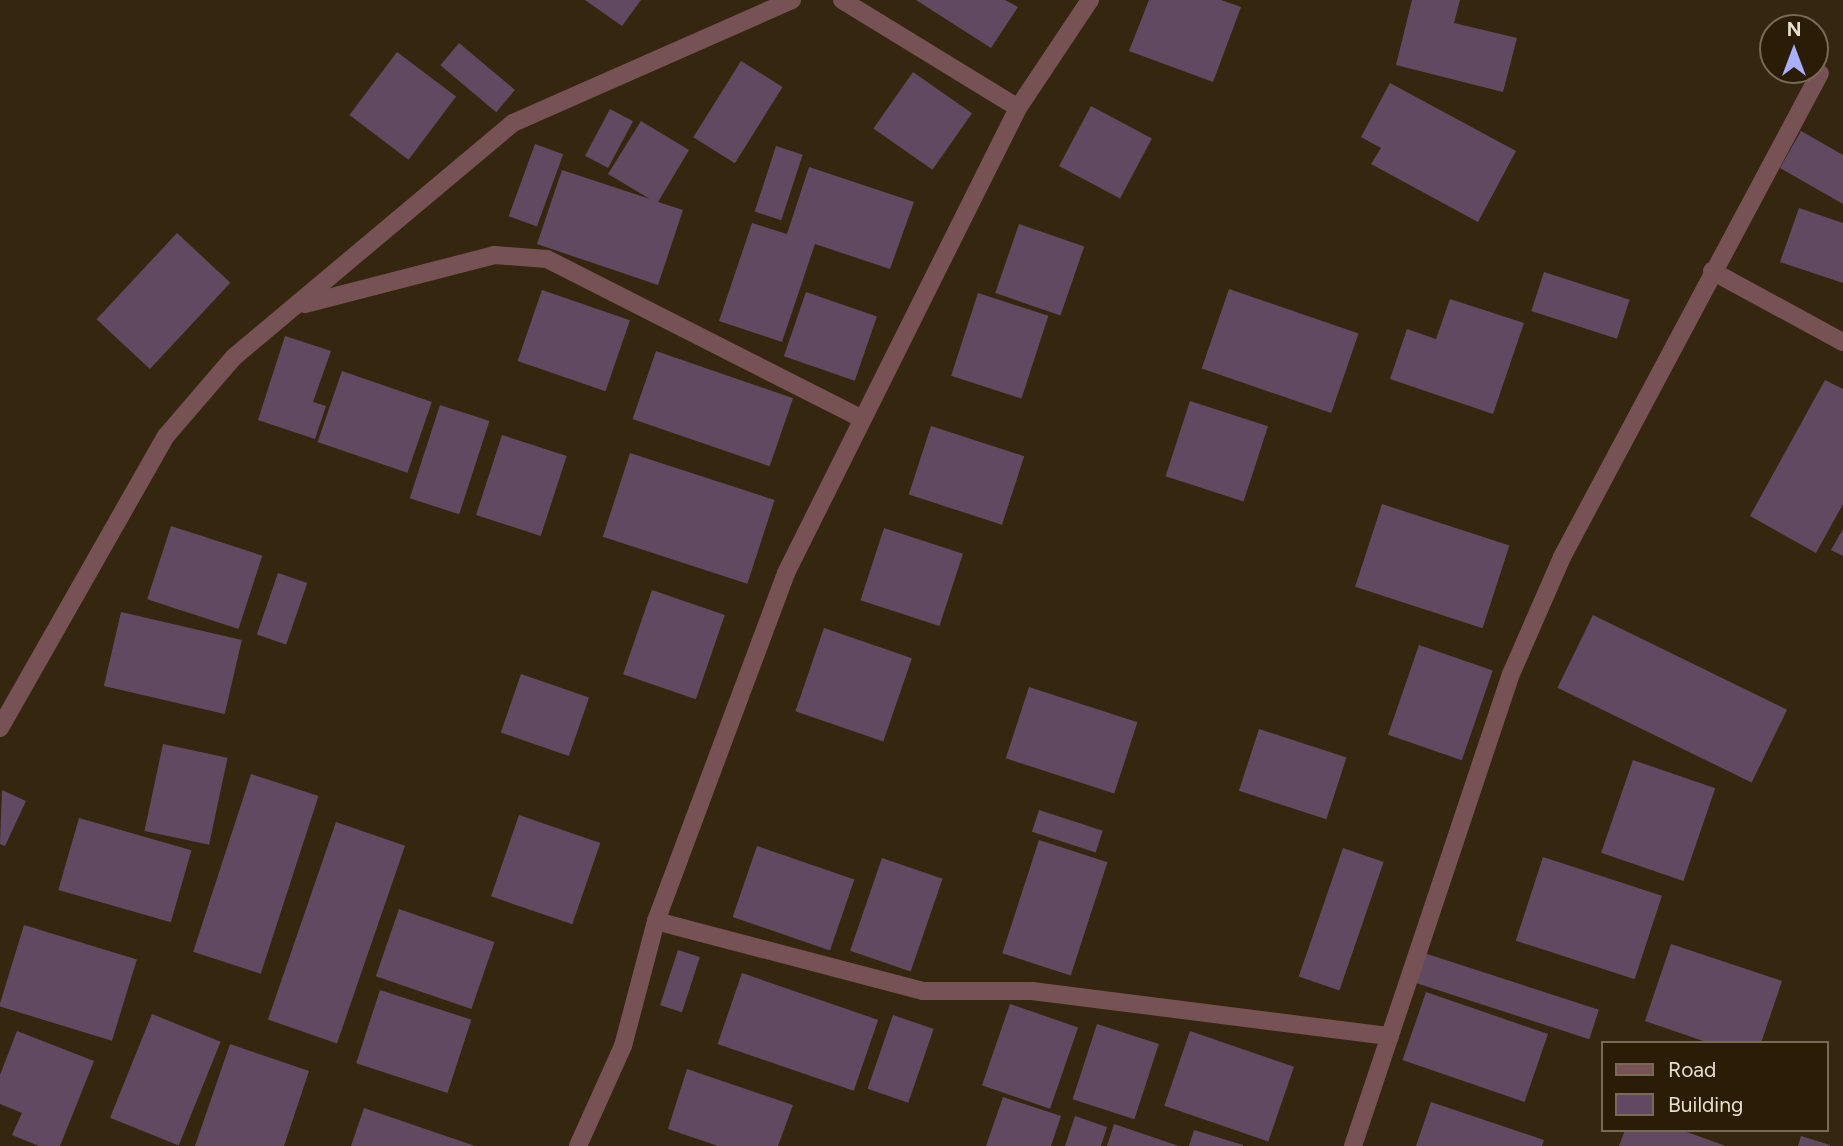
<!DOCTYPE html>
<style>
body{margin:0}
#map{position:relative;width:1843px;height:1146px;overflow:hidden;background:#35260f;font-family:Figtree,sans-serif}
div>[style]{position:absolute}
.building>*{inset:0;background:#624962;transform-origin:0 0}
.minor>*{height:18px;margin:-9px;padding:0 9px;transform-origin:9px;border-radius:9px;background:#775255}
span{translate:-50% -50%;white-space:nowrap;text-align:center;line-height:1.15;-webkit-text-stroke:5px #2b1c05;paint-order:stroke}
.legend{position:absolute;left:1601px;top:1041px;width:228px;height:91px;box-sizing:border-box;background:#2b1c05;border:2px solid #776a56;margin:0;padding:9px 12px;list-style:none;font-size:21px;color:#e8ded0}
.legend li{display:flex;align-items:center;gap:14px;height:35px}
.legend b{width:35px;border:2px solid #776a56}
.north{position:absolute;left:1759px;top:14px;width:70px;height:70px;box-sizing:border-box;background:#2b1c05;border:2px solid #776a56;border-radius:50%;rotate:0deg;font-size:19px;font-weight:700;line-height:28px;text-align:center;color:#e8ded0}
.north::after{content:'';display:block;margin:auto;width:24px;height:32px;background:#a8b0fc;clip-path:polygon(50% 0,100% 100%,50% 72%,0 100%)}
</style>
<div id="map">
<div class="building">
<i style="clip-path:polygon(585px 0,641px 0,622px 26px)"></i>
<i style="clip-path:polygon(916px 0,1005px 0,1018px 7px,991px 48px)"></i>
<i style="clip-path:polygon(1149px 0,1221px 0,1241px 7px,1213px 82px,1129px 51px)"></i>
<i style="clip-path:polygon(1412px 0,1460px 0,1454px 23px,1517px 38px,1503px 92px,1396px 65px)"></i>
<i style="left:459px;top:43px;width:73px;height:29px;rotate:40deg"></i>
<i style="left:397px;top:52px;width:74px;height:79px;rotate:37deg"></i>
<i style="left:741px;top:61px;width:49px;height:90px;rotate:32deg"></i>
<i style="left:913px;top:72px;width:72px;height:69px;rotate:35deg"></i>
<i style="clip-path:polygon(1390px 83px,1516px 151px,1478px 222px,1371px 164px,1381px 148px,1361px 137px)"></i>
<i style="left:1091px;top:106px;width:69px;height:68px;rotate:28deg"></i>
<i style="left:610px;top:109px;width:26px;height:53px;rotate:28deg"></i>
<i style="clip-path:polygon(641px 121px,689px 150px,658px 202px,683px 210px,658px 285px,537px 244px,562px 170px,650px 199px,608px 174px)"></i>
<i style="clip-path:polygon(1801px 131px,1843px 155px,1843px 204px,1780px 168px)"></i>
<i style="left:535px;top:144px;width:30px;height:77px;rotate:20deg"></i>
<i style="left:776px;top:146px;width:28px;height:69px;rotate:18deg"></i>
<i style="clip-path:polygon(809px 167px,914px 202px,890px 269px,815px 244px,782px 342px,719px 321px,752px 223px,787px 234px)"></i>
<i style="clip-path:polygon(1799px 208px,1843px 223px,1843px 283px,1780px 262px)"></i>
<i style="left:1019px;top:224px;width:69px;height:73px;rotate:19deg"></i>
<i style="left:177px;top:233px;width:73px;height:118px;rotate:43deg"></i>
<i style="left:1544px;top:272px;width:90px;height:41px;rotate:18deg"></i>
<i style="left:1229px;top:289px;width:137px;height:84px;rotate:19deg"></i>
<i style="left:542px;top:290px;width:93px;height:75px;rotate:19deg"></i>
<i style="left:806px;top:292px;width:75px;height:68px;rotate:19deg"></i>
<i style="left:978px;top:293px;width:74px;height:87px;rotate:18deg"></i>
<i style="clip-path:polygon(1450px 299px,1524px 323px,1493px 414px,1390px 379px,1407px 329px,1436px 339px)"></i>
<i style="clip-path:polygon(285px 336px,331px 351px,313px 402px,326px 406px,315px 439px,258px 420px)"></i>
<i style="left:656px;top:351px;width:145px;height:72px;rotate:19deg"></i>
<i style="left:342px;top:371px;width:95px;height:75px;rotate:19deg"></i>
<i style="clip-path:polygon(1825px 380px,1843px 389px,1843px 504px,1816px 553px,1750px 516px)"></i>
<i style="left:1190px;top:401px;width:82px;height:79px;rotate:18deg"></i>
<i style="left:440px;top:405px;width:52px;height:98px;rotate:18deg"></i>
<i style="left:931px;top:426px;width:98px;height:72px;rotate:18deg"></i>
<i style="left:502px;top:435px;width:68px;height:84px;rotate:18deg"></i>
<i style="left:630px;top:453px;width:152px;height:88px;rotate:18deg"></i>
<i style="left:1382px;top:504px;width:134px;height:87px;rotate:18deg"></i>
<i style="left:171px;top:526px;width:96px;height:77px;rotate:18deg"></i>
<i style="left:884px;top:528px;width:83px;height:76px;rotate:18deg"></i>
<i style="clip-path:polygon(1843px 529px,1843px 556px,1831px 550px)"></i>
<i style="left:278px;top:573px;width:31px;height:65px;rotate:19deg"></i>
<i style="left:652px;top:590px;width:77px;height:89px;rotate:19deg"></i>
<i style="left:121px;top:612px;width:124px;height:76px;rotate:13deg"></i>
<i style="left:1593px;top:615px;width:216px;height:81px;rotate:26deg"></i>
<i style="left:824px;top:628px;width:93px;height:88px;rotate:19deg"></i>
<i style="left:1419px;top:645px;width:78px;height:95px;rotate:19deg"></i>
<i style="left:521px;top:674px;width:72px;height:62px;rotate:19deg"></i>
<i style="left:1029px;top:687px;width:114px;height:75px;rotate:18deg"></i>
<i style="left:1259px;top:729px;width:92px;height:65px;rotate:18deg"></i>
<i style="left:163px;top:744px;width:66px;height:89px;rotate:12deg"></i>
<i style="left:1633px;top:760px;width:87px;height:98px;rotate:19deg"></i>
<i style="left:251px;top:774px;width:71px;height:187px;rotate:18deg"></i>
<i style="clip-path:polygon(2px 790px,26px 801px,5px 846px,0 844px)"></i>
<i style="left:1039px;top:810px;width:67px;height:23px;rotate:18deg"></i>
<i style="left:519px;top:815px;width:86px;height:86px;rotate:19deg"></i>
<i style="left:79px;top:818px;width:117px;height:75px;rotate:16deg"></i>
<i style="left:336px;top:822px;width:73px;height:209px;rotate:19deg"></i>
<i style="left:1039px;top:840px;width:72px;height:119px;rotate:18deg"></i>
<i style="left:757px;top:846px;width:103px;height:75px;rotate:19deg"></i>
<i style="left:1343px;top:848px;width:43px;height:136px;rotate:19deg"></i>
<i style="left:1543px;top:857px;width:125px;height:88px;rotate:18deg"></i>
<i style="left:882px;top:858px;width:64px;height:98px;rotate:19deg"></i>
<i style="left:399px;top:909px;width:101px;height:71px;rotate:19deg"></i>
<i style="left:24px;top:925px;width:118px;height:85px;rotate:17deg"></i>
<i style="clip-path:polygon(1671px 944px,1782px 981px,1761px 1043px,1709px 1043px,1645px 1021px)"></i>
<i style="left:678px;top:950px;width:23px;height:58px;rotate:18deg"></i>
<i style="left:1421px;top:952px;width:187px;height:31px;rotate:18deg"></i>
<i style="left:742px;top:973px;width:144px;height:75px;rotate:19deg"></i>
<i style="left:380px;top:990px;width:96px;height:77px;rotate:18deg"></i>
<i style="left:1426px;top:992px;width:129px;height:72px;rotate:19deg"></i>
<i style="left:1010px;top:1004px;width:72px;height:86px;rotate:19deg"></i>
<i style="left:152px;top:1014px;width:74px;height:112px;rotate:22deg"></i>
<i style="left:893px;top:1015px;width:43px;height:78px;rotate:19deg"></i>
<i style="left:1097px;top:1024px;width:65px;height:79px;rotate:18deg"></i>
<i style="clip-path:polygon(17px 1031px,94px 1061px,60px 1146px,39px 1146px,12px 1135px,22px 1113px,0 1104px,0 1075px)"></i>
<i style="left:1190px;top:1031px;width:110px;height:79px;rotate:19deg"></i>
<i style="clip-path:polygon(230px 1044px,309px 1071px,284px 1146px,195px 1146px)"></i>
<i style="clip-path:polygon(687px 1069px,793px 1105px,778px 1146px,718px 1146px,668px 1129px)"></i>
<i style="clip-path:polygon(1003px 1097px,1061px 1116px,1051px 1146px,986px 1146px)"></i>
<i style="clip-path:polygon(1431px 1102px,1544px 1140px,1542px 1146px,1416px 1146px)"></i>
<i style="clip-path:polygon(364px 1108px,475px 1146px,351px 1146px)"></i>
<i style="clip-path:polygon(1075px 1116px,1107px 1127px,1101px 1146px,1065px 1146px)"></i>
<i style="clip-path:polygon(1114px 1124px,1179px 1146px,1107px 1146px)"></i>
<i style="clip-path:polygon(1194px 1130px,1243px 1145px,1243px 1146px,1189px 1146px)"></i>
<i style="clip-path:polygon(1625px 1130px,1681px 1130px,1726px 1146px,1619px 1146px)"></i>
<i style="clip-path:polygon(1801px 1136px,1830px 1145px,1830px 1146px,1798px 1146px)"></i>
</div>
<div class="minor">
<i style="left:842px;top:0;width:206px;rotate:31.5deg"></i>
<i style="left:1712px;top:271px;width:149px;rotate:28.5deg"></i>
<i style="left:305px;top:304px;width:195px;rotate:-14.5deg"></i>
<i style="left:494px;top:255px;width:53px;rotate:4.3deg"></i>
<i style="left:547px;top:259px;width:351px;rotate:26.9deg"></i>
<i style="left:0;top:728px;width:336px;rotate:-60.4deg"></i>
<i style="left:166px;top:436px;width:104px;rotate:-49.3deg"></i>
<i style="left:234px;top:357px;width:364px;rotate:-40deg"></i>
<i style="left:513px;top:123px;width:305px;rotate:-23.8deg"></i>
<i style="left:656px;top:921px;width:276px;rotate:14.7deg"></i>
<i style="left:923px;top:991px;width:109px"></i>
<i style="left:1032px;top:991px;width:361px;rotate:7.2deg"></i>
<i style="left:578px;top:1146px;width:110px;rotate:-65.8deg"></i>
<i style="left:623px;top:1046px;width:129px;rotate:-75.2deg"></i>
<i style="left:656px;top:921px;width:371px;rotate:-69.5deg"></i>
<i style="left:786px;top:573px;width:520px;rotate:-63.48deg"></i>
<i style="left:1018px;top:108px;width:130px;rotate:-56.3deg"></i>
<i style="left:1353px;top:1146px;width:498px;rotate:-71.5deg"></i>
<i style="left:1511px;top:674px;width:128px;rotate:-66.4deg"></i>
<i style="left:1562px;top:557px;width:548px;rotate:-61.94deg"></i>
</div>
<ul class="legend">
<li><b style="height:9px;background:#775255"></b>Road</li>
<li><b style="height:19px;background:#624962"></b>Building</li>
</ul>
<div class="north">N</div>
</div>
